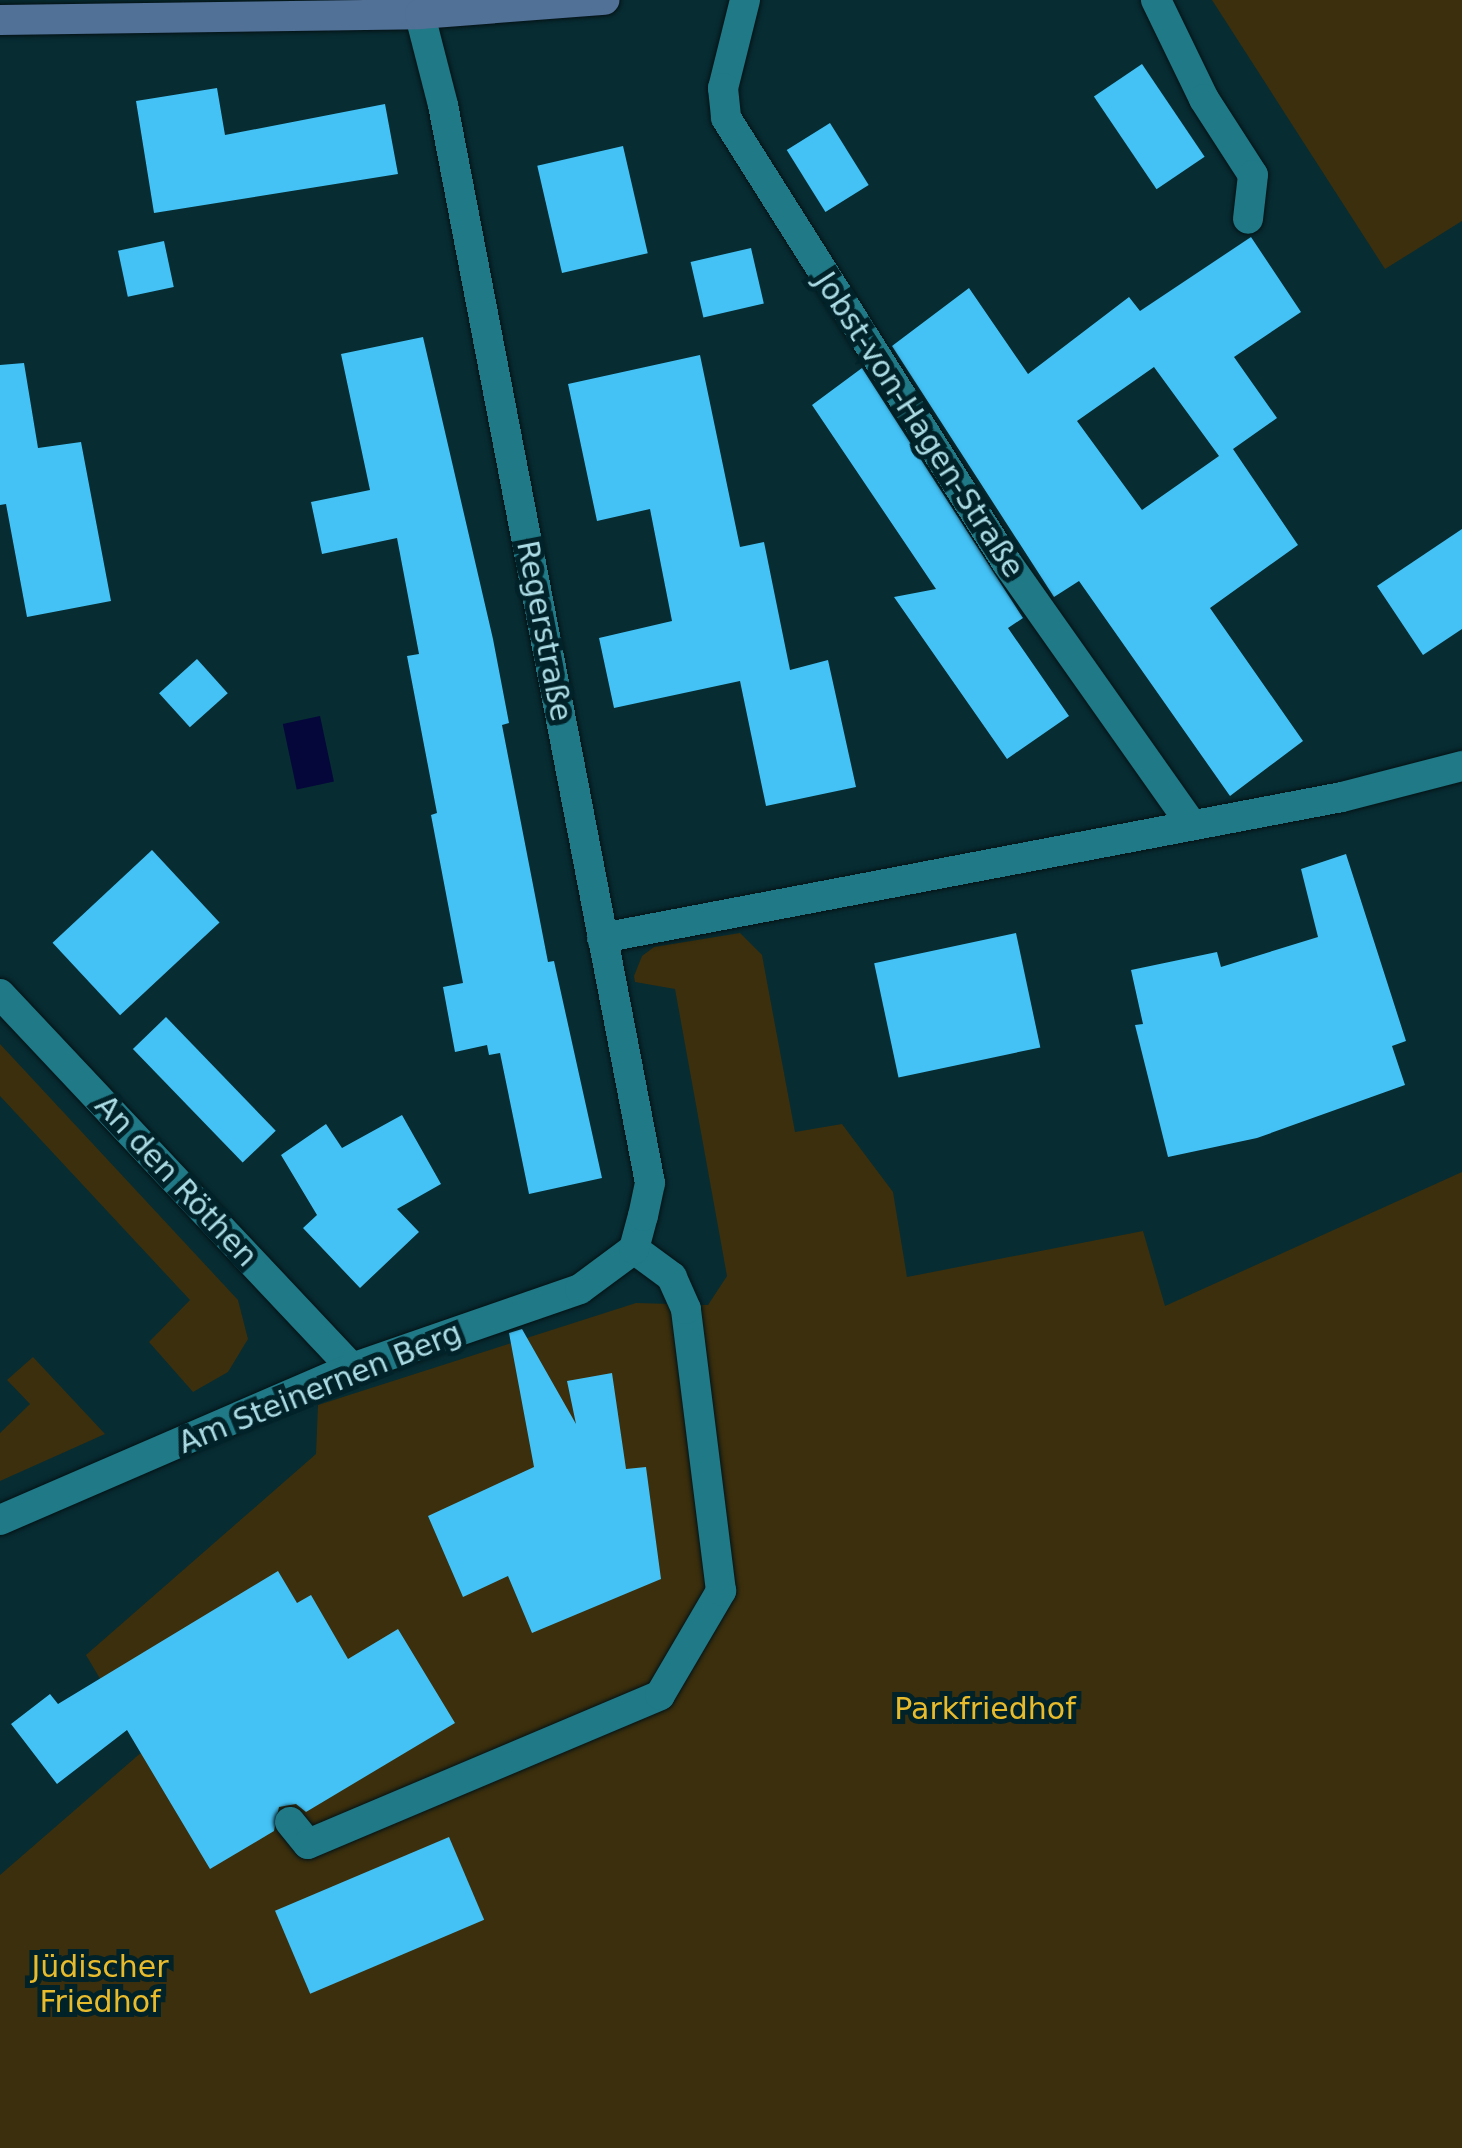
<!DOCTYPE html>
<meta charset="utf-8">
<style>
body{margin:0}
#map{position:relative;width:1462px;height:2148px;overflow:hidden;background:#072c32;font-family:"DejaVu Sans",sans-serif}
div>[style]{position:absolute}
.green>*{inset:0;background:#3b2f0d}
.water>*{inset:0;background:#05063a;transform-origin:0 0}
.building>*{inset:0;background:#44c2f5;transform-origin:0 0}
.roads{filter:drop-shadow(0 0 2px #051215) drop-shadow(0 0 2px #051215)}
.service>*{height:30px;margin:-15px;padding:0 15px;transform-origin:15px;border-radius:15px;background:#1f7986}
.minor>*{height:30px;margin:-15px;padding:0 15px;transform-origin:15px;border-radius:15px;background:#1f7986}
.secondary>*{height:30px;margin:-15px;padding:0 15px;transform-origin:15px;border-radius:15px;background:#517197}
span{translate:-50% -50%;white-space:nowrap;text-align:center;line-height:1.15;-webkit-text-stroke:10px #002228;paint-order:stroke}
.street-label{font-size:30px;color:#abdbe4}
.park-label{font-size:30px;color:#e8bb2d}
</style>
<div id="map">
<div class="green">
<i style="clip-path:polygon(1212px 0,1462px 0,1462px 221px,1385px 269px)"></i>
<i style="clip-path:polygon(740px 933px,762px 955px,795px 1132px,842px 1124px,893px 1192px,907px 1277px,1143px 1231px,1165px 1306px,1462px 1172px,1462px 2148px,0 2148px,0 1875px,143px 1751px,86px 1655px,316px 1454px,318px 1405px,636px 1303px,708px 1305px,727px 1276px,675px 989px,635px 982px,634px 976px,642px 956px,654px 947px)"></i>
<i style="clip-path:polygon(0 1044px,238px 1300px,248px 1339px,228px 1372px,193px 1392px,149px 1342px,190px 1300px,0 1096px)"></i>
<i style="clip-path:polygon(33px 1357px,105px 1434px,0 1481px,0 1433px,30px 1404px,7px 1380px)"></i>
</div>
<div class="water">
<i style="left:320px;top:716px;width:67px;height:38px;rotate:78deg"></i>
</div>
<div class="building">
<i style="left:1142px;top:64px;width:112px;height:58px;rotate:56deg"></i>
<i style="clip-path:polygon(217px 88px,225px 135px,385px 104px,398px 174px,154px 213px,136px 101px)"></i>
<i style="left:830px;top:123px;width:73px;height:51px;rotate:58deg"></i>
<i style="left:623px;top:146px;width:110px;height:88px;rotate:77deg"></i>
<i style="clip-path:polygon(evenodd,1251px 237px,1301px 312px,1234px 357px,1277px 418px,1233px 449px,1298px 545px,1210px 608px,1303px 741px,1230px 796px,1079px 581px,1054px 597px,892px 346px,969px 288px,1028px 374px,1129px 297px,1140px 311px,1251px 237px,1154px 367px,1219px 456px,1142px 510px,1077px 421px,1154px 367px)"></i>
<i style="left:164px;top:241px;width:47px;height:47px;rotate:78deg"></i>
<i style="left:751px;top:248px;width:57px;height:62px;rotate:77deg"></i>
<i style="clip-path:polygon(423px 337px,493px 639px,509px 723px,502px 725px,548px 962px,554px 961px,602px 1178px,529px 1194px,500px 1053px,489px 1055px,487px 1045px,455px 1052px,443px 987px,463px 983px,431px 815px,437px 813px,407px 656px,419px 654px,397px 538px,322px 554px,311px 502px,370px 490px,341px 354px)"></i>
<i style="clip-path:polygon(700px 355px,740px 547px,764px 542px,790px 670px,828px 660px,856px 787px,766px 806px,740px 681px,614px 708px,599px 638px,672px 621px,650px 509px,597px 521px,568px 384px)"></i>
<i style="clip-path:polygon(24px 363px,38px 448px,81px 442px,111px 601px,27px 617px,6px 504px,0 505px,0 365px)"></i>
<i style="clip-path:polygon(862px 368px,1023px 618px,1008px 628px,1069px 716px,1007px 759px,894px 597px,936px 589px,812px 405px)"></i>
<i style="clip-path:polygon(1462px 529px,1462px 629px,1423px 655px,1377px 586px)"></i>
<i style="left:197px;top:659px;width:46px;height:51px;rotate:48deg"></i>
<i style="left:152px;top:850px;width:99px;height:136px;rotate:47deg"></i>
<i style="clip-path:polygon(1346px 854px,1406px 1041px,1392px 1046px,1405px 1085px,1257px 1138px,1168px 1157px,1135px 1025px,1143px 1024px,1131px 970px,1217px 952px,1221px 967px,1318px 937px,1301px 869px)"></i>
<i style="left:1016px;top:933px;width:117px;height:145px;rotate:78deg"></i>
<i style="left:166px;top:1017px;width:158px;height:46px;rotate:46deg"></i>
<i style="clip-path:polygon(402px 1115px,441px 1184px,397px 1209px,419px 1232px,360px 1288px,303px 1228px,317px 1215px,281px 1155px,326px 1124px,342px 1148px)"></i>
<i style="clip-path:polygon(522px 1329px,576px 1424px,567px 1381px,612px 1373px,626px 1469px,646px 1467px,661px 1579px,532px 1633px,508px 1576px,463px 1597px,428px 1516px,534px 1467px,509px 1333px)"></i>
<i style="clip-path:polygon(278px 1571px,297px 1603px,311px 1595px,348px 1659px,398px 1629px,455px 1723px,306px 1812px,296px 1804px,279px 1807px,274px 1831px,210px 1869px,127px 1730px,57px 1784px,11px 1724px,50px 1694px,58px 1704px)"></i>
<i style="left:449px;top:1837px;width:90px;height:189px;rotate:67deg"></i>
</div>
<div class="roads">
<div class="service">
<i style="left:1156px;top:0;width:110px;rotate:64.1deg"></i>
<i style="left:1204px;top:99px;width:90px;rotate:57.2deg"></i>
<i style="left:1253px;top:175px;width:44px;rotate:96.5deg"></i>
<i style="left:290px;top:1822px;width:28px;rotate:51deg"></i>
<i style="left:308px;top:1844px;width:382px;rotate:-22.9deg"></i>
<i style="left:660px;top:1695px;width:121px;rotate:-59.6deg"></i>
<i style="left:721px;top:1591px;width:284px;rotate:-97.1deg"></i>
<i style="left:686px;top:1309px;width:35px;rotate:-114deg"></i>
<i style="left:672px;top:1277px;width:47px;rotate:-143.6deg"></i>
</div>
<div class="minor">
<i style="left:745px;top:0;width:91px;rotate:104deg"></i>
<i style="left:723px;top:88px;width:30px;rotate:84deg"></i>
<i style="left:726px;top:118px;width:526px;rotate:57.73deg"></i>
<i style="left:1007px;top:563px;width:319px;rotate:54.8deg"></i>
<i style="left:602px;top:938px;width:753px;rotate:-10.79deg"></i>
<i style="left:1342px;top:797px;width:124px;rotate:-14.5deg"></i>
<i style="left:0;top:994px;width:514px;rotate:46.74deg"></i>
<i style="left:0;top:1520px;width:383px;rotate:-23.4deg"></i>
<i style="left:352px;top:1368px;width:241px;rotate:-19.1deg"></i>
<i style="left:580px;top:1289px;width:67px;rotate:-36.5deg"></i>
<i style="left:634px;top:1249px;width:34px;rotate:-75deg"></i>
<i style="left:643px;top:1216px;width:34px;rotate:-78deg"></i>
<i style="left:650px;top:1183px;width:1098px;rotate:-100.87deg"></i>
<i style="left:443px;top:105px;width:108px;rotate:-104.4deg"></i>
</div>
<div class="secondary">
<i style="left:0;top:20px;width:420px;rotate:-0.8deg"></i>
<i style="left:420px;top:14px;width:185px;rotate:-4.4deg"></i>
</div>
</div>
<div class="street-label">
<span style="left:919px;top:425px;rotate:57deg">Jobst-von-Hagen-Straße</span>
<span style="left:544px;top:631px;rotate:79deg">Regerstraße</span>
<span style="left:176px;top:1181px;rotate:47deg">An den Röthen</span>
<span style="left:320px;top:1388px;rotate:-22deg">Am Steinernen Berg</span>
</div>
<div class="park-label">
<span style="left:985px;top:1709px">Parkfriedhof</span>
<span style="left:100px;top:1984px">Jüdischer<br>Friedhof</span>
</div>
</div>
